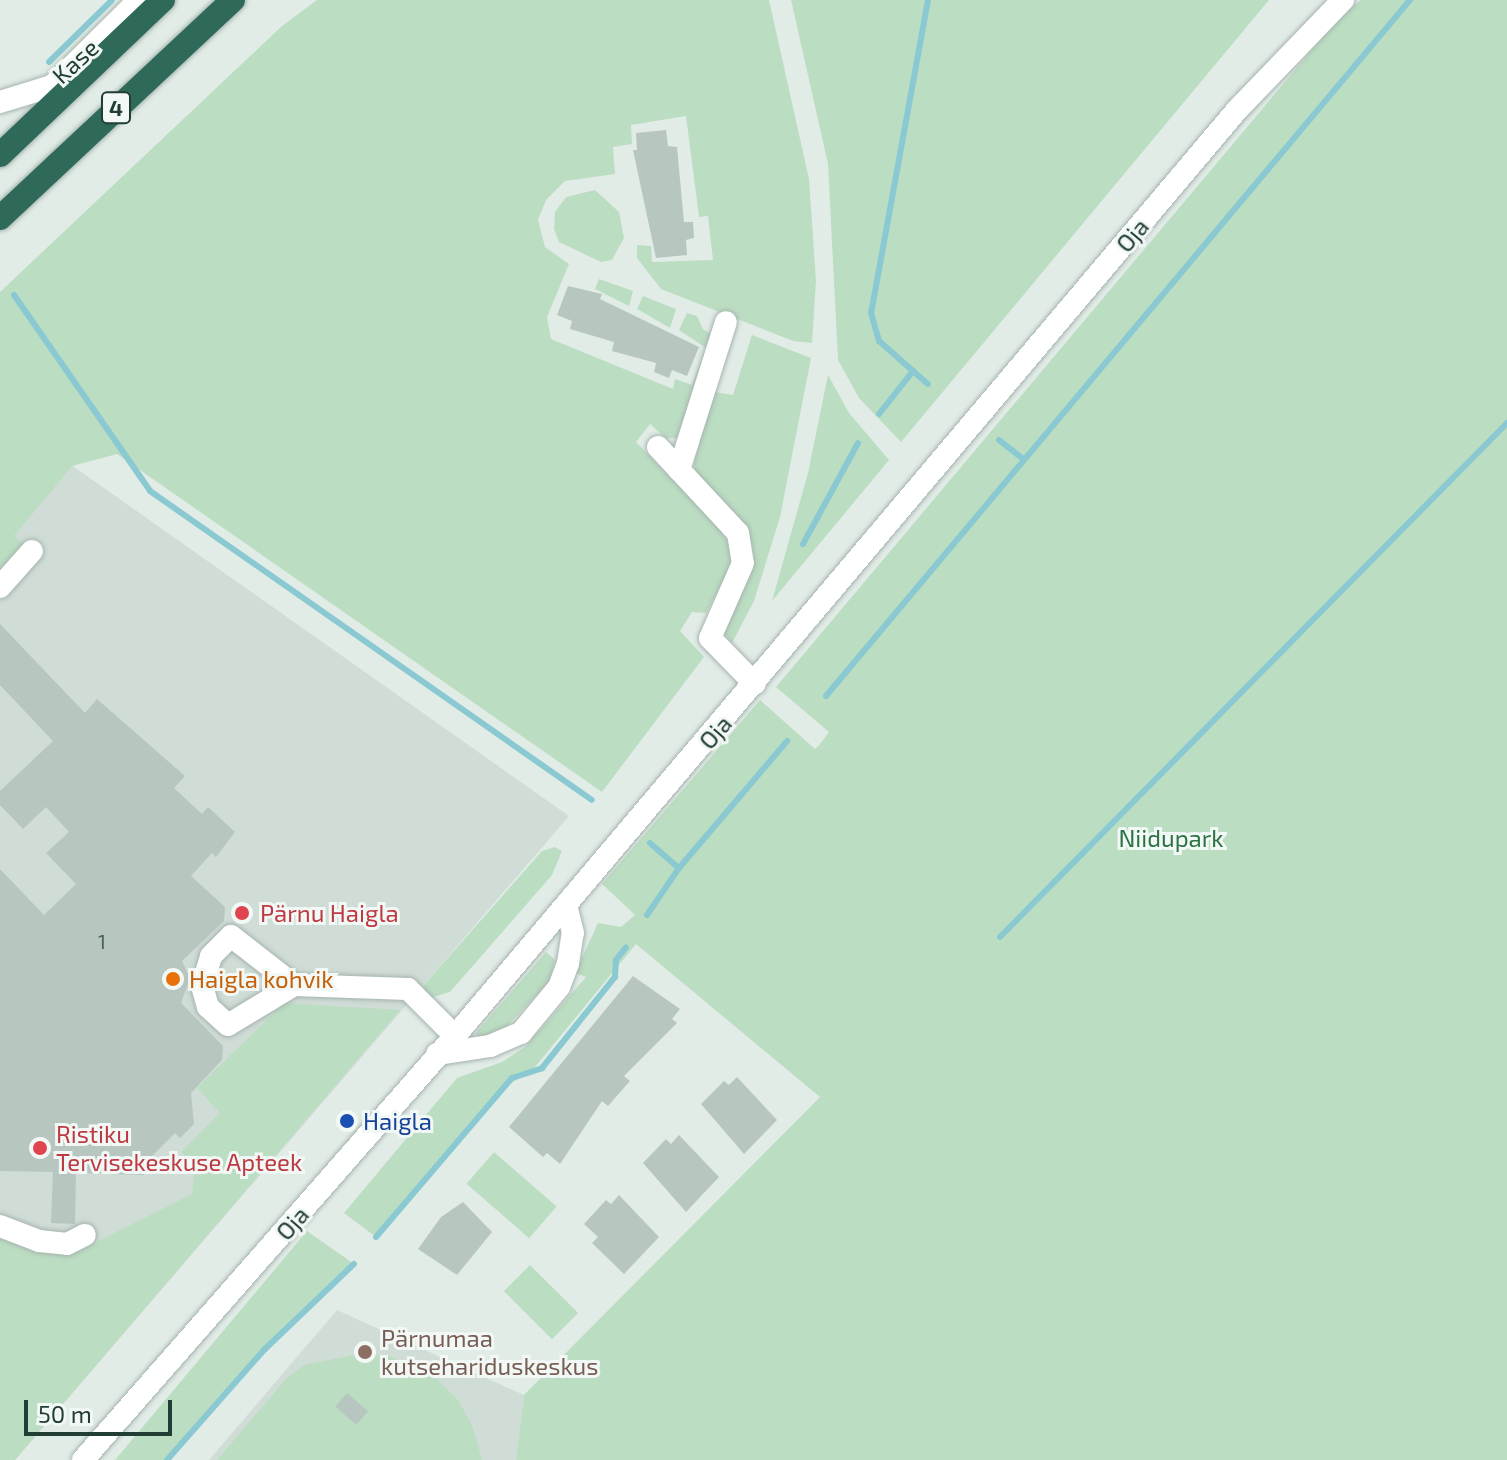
<!DOCTYPE html>
<meta charset="utf-8">
<style>
body{margin:0}
#map{position:relative;width:1507px;height:1460px;overflow:hidden;background:#e2ece7;font-family:"Exo 2",sans-serif}
div>[style]{position:absolute}
.built>*{inset:0;background:#d0dcd6}
.green>*{inset:0;background:#bbddc2;transform-origin:0 0}
.stream>*{height:6px;margin:-3px;padding:0 3px;transform-origin:3px;border-radius:3px;background:#8ac9d1}
.building>*{inset:0;background:#b7c7c0;transform-origin:0 0}
.roads{filter:drop-shadow(0 0 2px #a5b4ae) drop-shadow(0 0 2px #a5b4ae)}
.minor>*{height:22px;margin:-11px;padding:0 11px;transform-origin:11px;border-radius:11px;background:#fff}
.highway>*{height:24px;margin:-12px;padding:0 12px;transform-origin:12px;border-radius:12px;background:#2e695a}
.dots>*{width:22px;height:22px;translate:-50% -50%;box-sizing:border-box;border:4px solid #f2f8f5;border-radius:50%}
span{translate:-50% -50%;white-space:nowrap;text-align:center;line-height:1.15;-webkit-text-stroke:6px #f2f8f5;paint-order:stroke}
.number-label{font-size:20px;color:#476057}
.number-label span{-webkit-text-stroke-width:0}
.shield-label span{padding:2px 6px;background:#f2f8f5;border:2px solid;border-radius:6px;-webkit-text-stroke-width:0}
.shield-label{font-size:22px;color:#223d34;font-weight:700}
.street-label{font-size:24px;color:#223d34}
.park-label{font-size:24px;color:#2c7344}
.health-label{font-size:24px;color:#be3a42}
.left{translate:0 -50%;text-align:left}
.food-label{font-size:24px;color:#c56008}
.transit-label{font-size:24px;color:#164399}
.education-label{font-size:24px;color:#785e54}
.scale{position:absolute;left:24px;top:1400px;width:148px;height:36px;box-sizing:border-box;border:4px solid #223d34;border-top:0;padding-left:10px;font-size:24px;line-height:28px;white-space:nowrap;color:#223d34;-webkit-text-stroke:6px #f2f8f5;paint-order:stroke}
</style>
<div id="map">
<div class="built">
<i style="clip-path:polygon(36px 440px,569px 816px,15px 1460px,0 1460px,0 451px)"></i>
<i style="clip-path:polygon(337px 1310px,524px 1395px,516px 1460px,209px 1460px)"></i>
</div>
<div class="green">
<i style="clip-path:polygon(317px 0,769px 0,809px 179px,816px 281px,812px 343px,793px 341px,661px 289px,637px 258px,637px 245px,651px 246px,652px 262px,713px 260px,708px 216px,699px 217px,686px 116px,631px 125px,632px 144px,613px 147px,615px 174px,565px 181px,546px 200px,538px 220px,545px 247px,569px 264px,547px 317px,551px 339px,673px 389px,675px 379px,692px 385px,706px 348px,679px 330px,687px 313px,697px 316px,703px 329px,713px 335px,677px 438px,666px 438px,650px 424px,636px 442px,720px 529px,731px 549px,731px 566px,706px 613px,692px 612px,680px 631px,704px 657px,602px 792px,117px 454px,72px 466px,14px 536px,27px 546px,0 577px,0 292px,282px 26px)"></i>
<i style="clip-path:polygon(791px 0,1269px 0,901px 442px,859px 398px,838px 360px,828px 164px)"></i>
<i style="clip-path:polygon(1361px 0,1507px 0,1507px 1460px,516px 1460px,524px 1395px,820px 1097px,636px 944px,535px 1067px,500px 1091px,376px 1237px,344px 1213px,457px 1078px,502px 1062px,525px 1047px,586px 977px,575px 973px,598px 923px,621px 927px,635px 915px,602px 884px,760px 700px,815px 749px,821px 743px,829px 732px,776px 687px,1343px 13px)"></i>
<i style="clip-path:polygon(595px 190px,619px 212px,624px 238px,612px 260px,601px 262px,559px 242px,554px 229px,555px 212px,566px 197px)"></i>
<i style="clip-path:polygon(599px 279px,633px 291px,629px 306px,595px 289px)"></i>
<i style="clip-path:polygon(643px 296px,676px 309px,670px 328px,637px 309px)"></i>
<i style="clip-path:polygon(752px 335px,811px 358px,780px 517px,754px 601px,732px 643px,722px 630px,754px 557px,751px 541px,743px 522px,696px 474px,694px 463px,714px 392px,733px 395px)"></i>
<i style="clip-path:polygon(828px 375px,849px 413px,889px 460px,772px 601px,808px 473px)"></i>
<i style="clip-path:polygon(555px 847px,562px 851px,552px 875px,450px 992px,427px 999px,423px 986px,542px 851px)"></i>
<i style="clip-path:polygon(546px 952px,555px 960px,550px 981px,506px 1027px,480px 1040px,476px 1033px)"></i>
<i style="clip-path:polygon(284px 1003px,400px 1010px,15px 1460px,0 1460px,0 1231px,38px 1249px,73px 1254px,192px 1194px,195px 1169px,181px 1152px,220px 1113px,197px 1088px)"></i>
<i style="left:494px;top:1152px;width:83px;height:42px;rotate:41deg"></i>
<i style="clip-path:polygon(307px 1231px,354px 1264px,265px 1349px,167px 1460px,115px 1460px)"></i>
<i style="left:530px;top:1265px;width:68px;height:37px;rotate:45deg"></i>
<i style="clip-path:polygon(355px 1355px,387px 1355px,437px 1379px,458px 1400px,472px 1425px,482px 1460px,217px 1460px,286px 1379px,304px 1365px)"></i>
</div>
<div class="stream">
<i style="left:928px;top:0;width:318px;rotate:100.3deg"></i>
<i style="left:871px;top:313px;width:29px;rotate:74deg"></i>
<i style="left:879px;top:341px;width:65px;rotate:41.3deg"></i>
<i style="left:49px;top:62px;width:88px;rotate:-44.5deg"></i>
<i style="left:14px;top:295px;width:239px;rotate:55.2deg"></i>
<i style="left:150px;top:491px;width:539px;rotate:34.96deg"></i>
<i style="left:879px;top:414px;width:55px;rotate:-51.7deg"></i>
<i style="left:999px;top:440px;width:29px;rotate:38deg"></i>
<i style="left:803px;top:544px;width:115px;rotate:-61.4deg"></i>
<i style="left:826px;top:696px;width:909px;rotate:-50deg"></i>
<i style="left:650px;top:843px;width:38px;rotate:41deg"></i>
<i style="left:647px;top:915px;width:57px;rotate:-55.8deg"></i>
<i style="left:679px;top:868px;width:167px;rotate:-49.6deg"></i>
<i style="left:1000px;top:937px;width:722px;rotate:-45.39deg"></i>
<i style="left:376px;top:1237px;width:209px;rotate:-49.5deg"></i>
<i style="left:512px;top:1078px;width:32px;rotate:-18deg"></i>
<i style="left:542px;top:1068px;width:117px;rotate:-51.3deg"></i>
<i style="left:615px;top:977px;width:17px;rotate:-87deg"></i>
<i style="left:616px;top:960px;width:16px;rotate:-52deg"></i>
<i style="left:167px;top:1460px;width:148px;rotate:-48.6deg"></i>
<i style="left:265px;top:1349px;width:123px;rotate:-43.7deg"></i>
</div>
<div class="building">
<i style="clip-path:polygon(666px 130px,668px 146px,677px 147px,684px 222px,693px 222px,694px 238px,686px 240px,687px 255px,656px 258px,633px 150px,637px 150px,636px 133px)"></i>
<i style="clip-path:polygon(568px 286px,602px 294px,600px 299px,699px 347px,687px 376px,672px 370px,669px 378px,654px 372px,656px 363px,612px 351px,614px 342px,570px 329px,572px 321px,557px 315px)"></i>
<i style="clip-path:polygon(0 624px,85px 713px,97px 699px,185px 776px,174px 788px,202px 814px,208px 807px,235px 832px,216px 857px,212px 853px,191px 876px,225px 907px,224px 921px,182px 961px,190px 978px,181px 1003px,223px 1046px,222px 1060px,191px 1093px,194px 1124px,180px 1138px,175px 1133px,145px 1163px,144px 1175px,76px 1173px,75px 1224px,51px 1223px,53px 1172px,0 1171px,0 869px,44px 915px,76px 884px,46px 853px,69px 832px,46px 807px,23px 829px,0 805px,0 791px,53px 741px,0 685px)"></i>
<i style="clip-path:polygon(633px 976px,680px 1009px,672px 1019px,677px 1023px,624px 1076px,630px 1081px,608px 1106px,602px 1101px,560px 1164px,547px 1153px,543px 1157px,509px 1127px)"></i>
<i style="clip-path:polygon(737px 1077px,777px 1120px,744px 1154px,701px 1104px,724px 1081px,729px 1085px)"></i>
<i style="clip-path:polygon(679px 1135px,719px 1177px,686px 1212px,643px 1163px,666px 1139px,671px 1144px)"></i>
<i style="clip-path:polygon(619px 1195px,659px 1237px,624px 1274px,592px 1243px,598px 1237px,584px 1224px,606px 1200px,611px 1204px)"></i>
<i style="clip-path:polygon(463px 1202px,492px 1232px,457px 1275px,418px 1249px,441px 1217px)"></i>
<i style="left:347px;top:1393px;width:28px;height:18px;rotate:41deg"></i>
</div>
<div class="roads">
<div class="minor">
<i style="left:0;top:102px;width:54px;rotate:-17.1deg"></i>
<i style="left:52px;top:86px;width:122px;rotate:-44.7deg"></i>
<i style="left:658px;top:447px;width:117px;rotate:47.1deg"></i>
<i style="left:738px;top:533px;width:30px;rotate:81deg"></i>
<i style="left:743px;top:563px;width:82px;rotate:113.7deg"></i>
<i style="left:710px;top:638px;width:64px;rotate:45.6deg"></i>
<i style="left:679px;top:470px;width:155px;rotate:-72.4deg"></i>
<i style="left:0;top:587px;width:48px;rotate:-48.4deg"></i>
<i style="left:294px;top:985px;width:77px;rotate:148.8deg"></i>
<i style="left:228px;top:1025px;width:27px;rotate:-138deg"></i>
<i style="left:208px;top:1007px;width:22px;rotate:-106deg"></i>
<i style="left:202px;top:986px;width:31px;rotate:-73deg"></i>
<i style="left:211px;top:956px;width:28px;rotate:-45deg"></i>
<i style="left:231px;top:936px;width:80px;rotate:37.9deg"></i>
<i style="left:294px;top:985px;width:114px;rotate:2deg"></i>
<i style="left:408px;top:989px;width:66px;rotate:45deg"></i>
<i style="left:437px;top:1054px;width:54px;rotate:-8.6deg"></i>
<i style="left:490px;top:1046px;width:34px;rotate:-23deg"></i>
<i style="left:521px;top:1033px;width:60px;rotate:-50.4deg"></i>
<i style="left:559px;top:987px;width:26px;rotate:-69deg"></i>
<i style="left:568px;top:963px;width:30px;rotate:-81deg"></i>
<i style="left:573px;top:933px;width:29px;rotate:-104deg"></i>
<i style="left:0;top:1226px;width:42px;rotate:21deg"></i>
<i style="left:39px;top:1241px;width:28px;rotate:6deg"></i>
<i style="left:67px;top:1244px;width:20px;rotate:-27deg"></i>
<i style="left:83px;top:1460px;width:564px;rotate:-48.74deg"></i>
<i style="left:455px;top:1036px;width:1212px;rotate:-49.82deg"></i>
<i style="left:1237px;top:110px;width:153px;rotate:-46.1deg"></i>
</div>
<div class="highway">
<i style="left:0;top:155px;width:225px;rotate:-43.6deg"></i>
<i style="left:0;top:218px;width:319px;rotate:-43.1deg"></i>
</div>
</div>
<div class="dots">
<i style="left:242px;top:913px;background:#e0444e"></i>
<i style="left:173px;top:979px;background:#e8710a"></i>
<i style="left:347px;top:1121px;background:#1a4fb4"></i>
<i style="left:40px;top:1148px;background:#e0444e"></i>
<i style="left:365px;top:1352px;background:#8d6e63"></i>
</div>
<div class="number-label">
<span style="left:102px;top:941px">1</span>
</div>
<div class="shield-label">
<span style="left:116px;top:108px">4</span>
</div>
<div class="street-label">
<span style="left:75px;top:61px;rotate:-43deg">Kase</span>
<span style="left:1132px;top:235px;rotate:-50deg">Oja</span>
<span style="left:715px;top:732px;rotate:-49deg">Oja</span>
<span style="left:292px;top:1223px;rotate:-49deg">Oja</span>
</div>
<div class="park-label">
<span style="left:1171px;top:838px">Niidupark</span>
</div>
<div class="health-label">
<span class="left" style="left:260px;top:913px">Pärnu Haigla</span>
<span class="left" style="left:56px;top:1148px">Ristiku<br>Tervisekeskuse Apteek</span>
</div>
<div class="food-label">
<span class="left" style="left:189px;top:979px">Haigla kohvik</span>
</div>
<div class="transit-label">
<span class="left" style="left:363px;top:1121px">Haigla</span>
</div>
<div class="education-label">
<span class="left" style="left:381px;top:1352px">Pärnumaa<br>kutsehariduskeskus</span>
</div>
<div class="scale">50 m</div>
</div>
